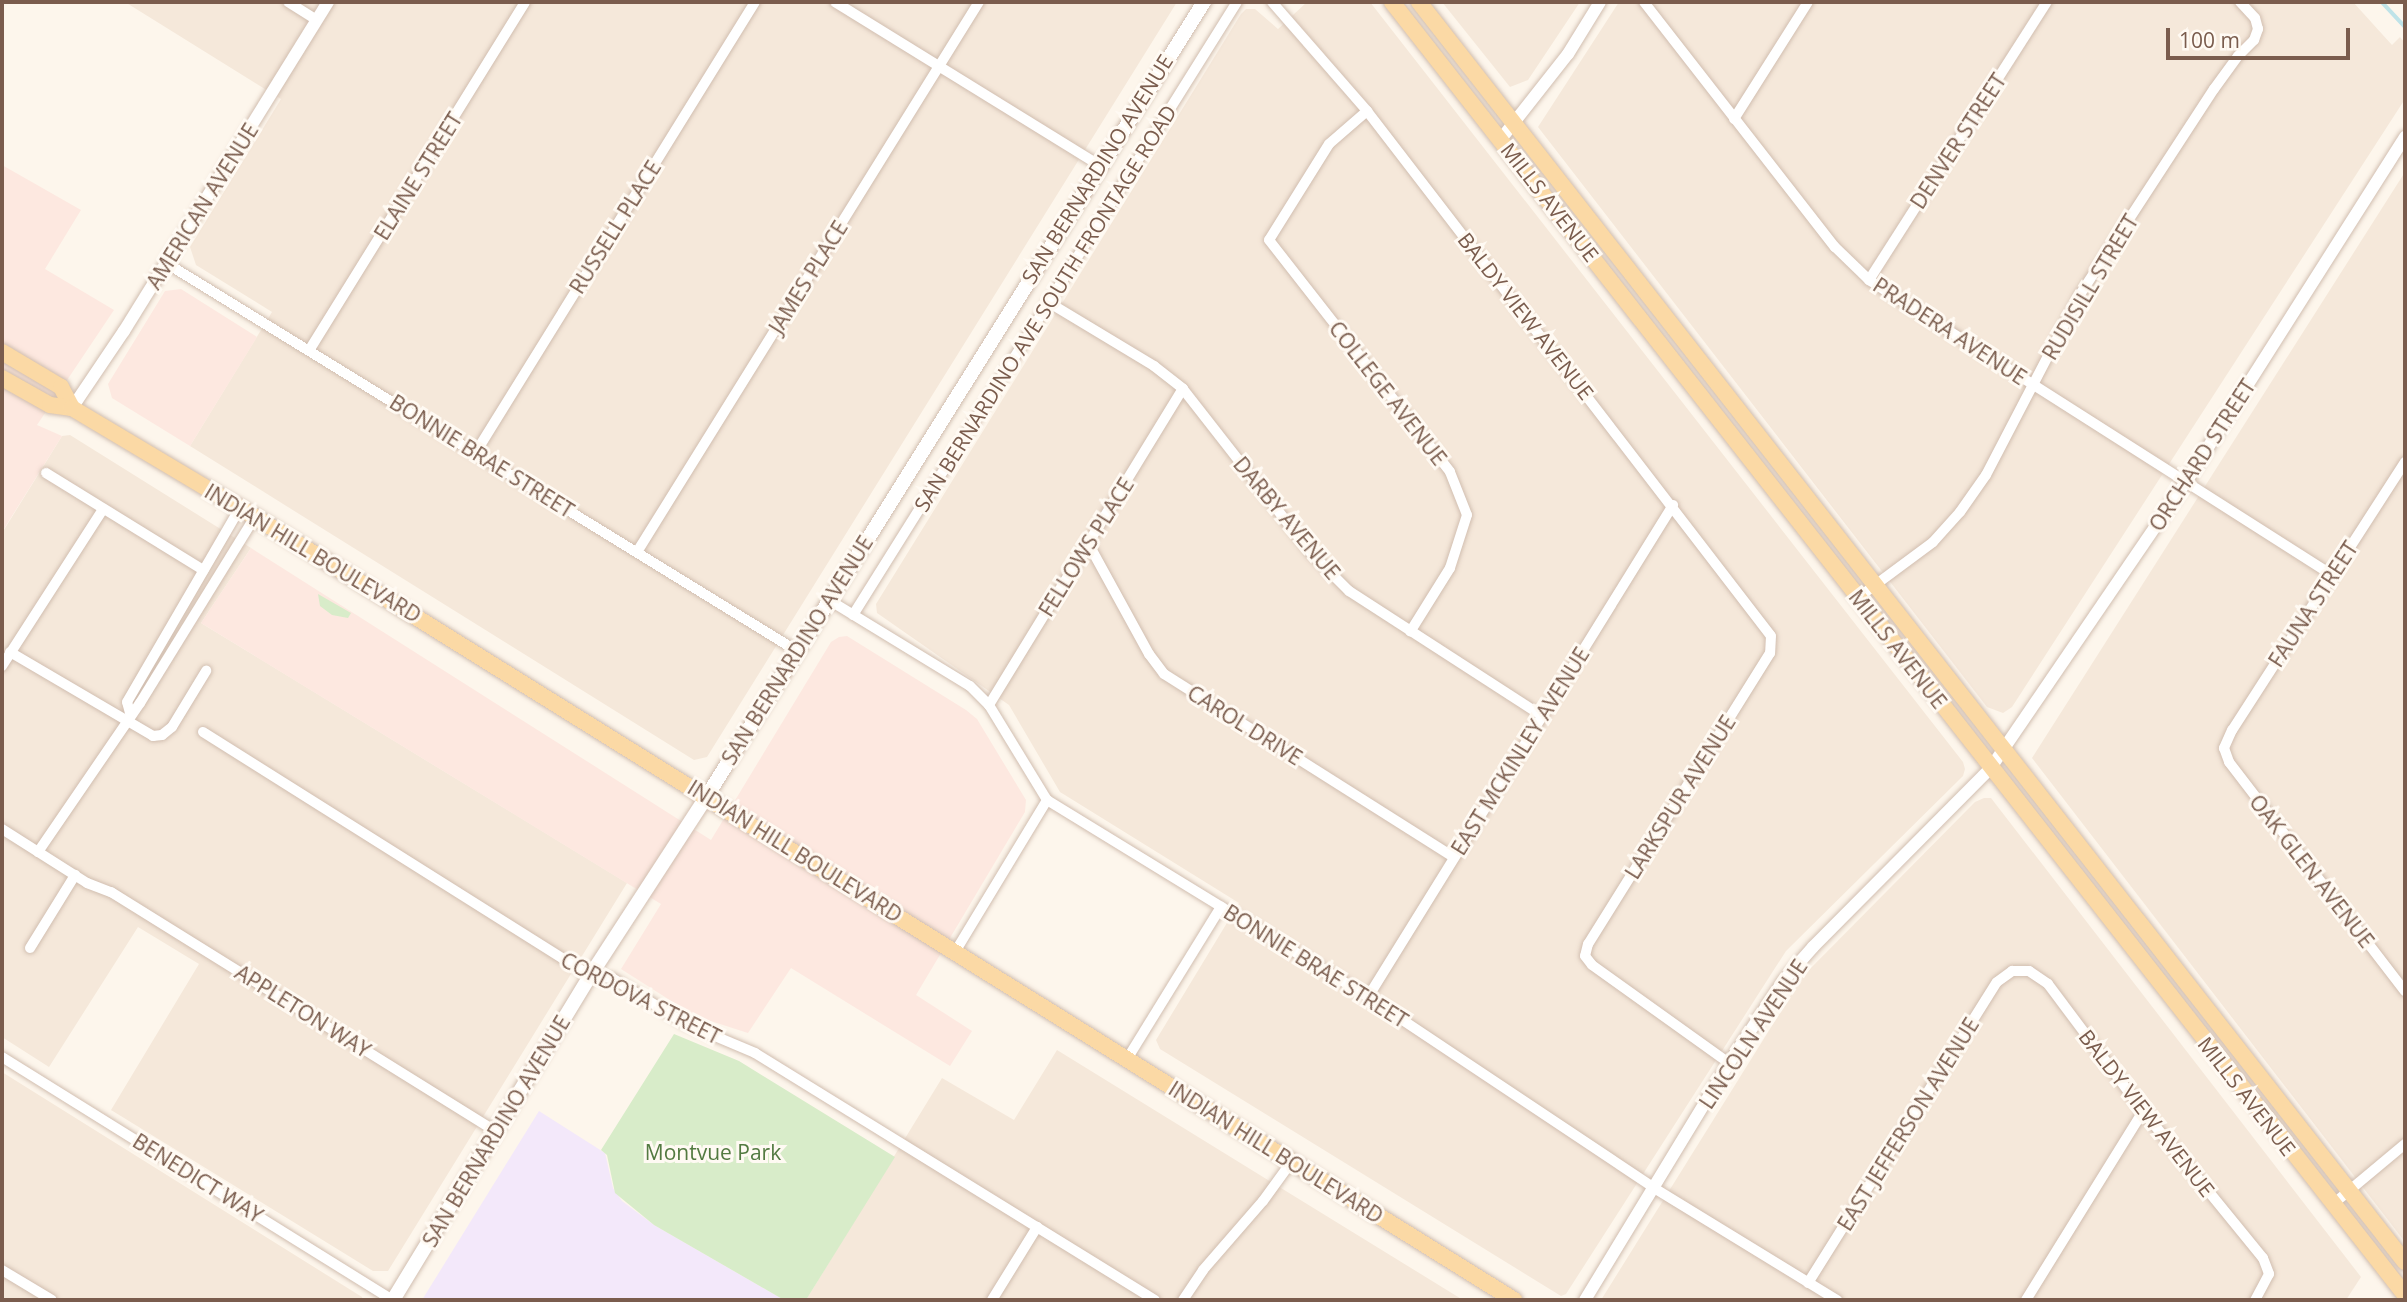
<!DOCTYPE html>
<style>
body{margin:0}
#map{position:relative;width:2407px;height:1302px;overflow:hidden;background:#fdf6ec;font-family:"Open Sans",sans-serif}
div>[style]{position:absolute}
.residential>*{inset:0;background:#f5e8da}
.commercial>*{inset:0;background:#fde8e0}
.education>*{inset:0;background:#f3e8fa}
.green>*{inset:0;background:#d8ecc9}
.stream>*{height:3.5px;margin:-1.75px;padding:0 1.75px;transform-origin:1.75px;border-radius:1.75px;background:#bfe3e8}
.roads{filter:drop-shadow(0 0 2px #d1beb0) drop-shadow(0 0 2px #d1beb0)}
.minor>*{height:10px;margin:-5px;padding:0 5px;transform-origin:5px;border-radius:5px;background:#fff}
.tertiary>*{height:12px;margin:-6px;padding:0 6px;transform-origin:6px;border-radius:6px;background:#fff}
.secondary>*{height:14px;margin:-7px;padding:0 7px;transform-origin:7px;border-radius:7px;background:#fff}
.primary>*{height:16px;margin:-8px;padding:0 8px;transform-origin:8px;border-radius:8px;background:#fbd9a5}
span{translate:-50% -50%;white-space:nowrap;text-align:center;line-height:1.15;-webkit-text-stroke:6px #fffaf3;paint-order:stroke}
.street-label{font-size:21px;color:#7a5c4d}
.park-label{font-size:21px;color:#537a41}
.frame{position:absolute;inset:0;border:4px solid #7a5c4d;pointer-events:none}
.scale{position:absolute;left:2166px;top:28px;width:184px;height:32px;box-sizing:border-box;border:4px solid #7a5c4d;border-top:0;padding-left:9px;font-size:21px;line-height:24px;white-space:nowrap;color:#7a5c4d;-webkit-text-stroke:5px #fffaf3;paint-order:stroke}
</style>
<div id="map">
<div class="residential">
<i style="clip-path:polygon(125px 2px,1177px 2px,707px 757px,694px 760px,190px 446px,272px 312px,196px 265px,190px 247px,281px 99px)"></i>
<i style="clip-path:polygon(1307px 2px,1370px 2px,1963px 762px,1965px 769px,1963px 776px,1786px 951px,1566px 1294px,1561px 1296px,1160px 1049px,1156px 1040px,1239px 903px,1060px 792px,1009px 705px,877px 613px,876px 604px,1241px 14px,1246px 9px,1255px 9px,1278px 29px)"></i>
<i style="clip-path:polygon(1442px 2px,1580px 2px,1528px 80px,1510px 87px)"></i>
<i style="clip-path:polygon(1619px 2px,2353px 2px,2392px 45px,2400px 37px,2405px 43px,2405px 99px,2012px 707px,2003px 713px,1987px 707px,1538px 127px)"></i>
<i style="clip-path:polygon(2405px 172px,2405px 1242px,2032px 758px)"></i>
<i style="clip-path:polygon(70px 435px,251px 548px,201px 623px,627px 883px,388px 1271px,373px 1271px,111px 1110px,199px 964px,138px 927px,49px 1067px,2px 1037px,2px 533px,62px 436px)"></i>
<i style="clip-path:polygon(1984px 798px,1991px 798px,2361px 1277px,2346px 1300px,1601px 1300px,1803px 976px,1975px 802px)"></i>
<i style="clip-path:polygon(1057px 1050px,1463px 1300px,806px 1300px,942px 1078px,1014px 1120px)"></i>
<i style="clip-path:polygon(2px 1072px,362px 1297px,363px 1300px,2px 1300px)"></i>
</div>
<div class="commercial">
<i style="clip-path:polygon(2px 165px,81px 210px,45px 269px,114px 310px,37px 425px,62px 436px,2px 532px)"></i>
<i style="clip-path:polygon(181px 289px,257px 337px,190px 446px,112px 398px,108px 384px,165px 291px)"></i>
<i style="clip-path:polygon(251px 548px,711px 840px,831px 642px,839px 637px,847px 636px,966px 710px,977px 719px,1026px 800px,1025px 812px,916px 995px,972px 1031px,950px 1066px,791px 968px,748px 1033px,695px 1016px,621px 969px,661px 904px,201px 623px)"></i>
</div>
<div class="education">
<i style="clip-path:polygon(539px 1111px,605px 1153px,613px 1188px,622px 1201px,654px 1225px,784px 1300px,422px 1300px)"></i>
</div>
<div class="green">
<i style="clip-path:polygon(318px 594px,351px 613px,348px 618px,332px 615px,320px 606px)"></i>
<i style="clip-path:polygon(674px 1034px,739px 1061px,895px 1157px,806px 1300px,784px 1300px,654px 1225px,615px 1193px,607px 1155px,601px 1150px)"></i>
</div>
<div class="stream">
<i style="left:2382px;top:2px;width:34px;rotate:47deg"></i>
</div>
<div class="roads">
<div class="minor">
<i style="left:288px;top:2px;width:34px;rotate:32deg"></i>
<i style="left:835px;top:2px;width:310px;rotate:31.7deg"></i>
<i style="left:1272px;top:2px;width:145px;rotate:48.9deg"></i>
<i style="left:1367px;top:111px;width:662px;rotate:52.42deg"></i>
<i style="left:1771px;top:636px;width:17px;rotate:93deg"></i>
<i style="left:1770px;top:653px;width:343px;rotate:122deg"></i>
<i style="left:1588px;top:944px;width:12px;rotate:104deg"></i>
<i style="left:1585px;top:956px;width:11px;rotate:52deg"></i>
<i style="left:1592px;top:965px;width:168px;rotate:35.6deg"></i>
<i style="left:1644px;top:2px;width:311px;rotate:52.1deg"></i>
<i style="left:1835px;top:247px;width:47px;rotate:44.1deg"></i>
<i style="left:1869px;top:280px;width:549px;rotate:32.5deg"></i>
<i style="left:1367px;top:111px;width:50px;rotate:139deg"></i>
<i style="left:1329px;top:144px;width:113px;rotate:122deg"></i>
<i style="left:1269px;top:240px;width:294px;rotate:52deg"></i>
<i style="left:1450px;top:472px;width:46px;rotate:68.4deg"></i>
<i style="left:1467px;top:515px;width:56px;rotate:107.8deg"></i>
<i style="left:1450px;top:568px;width:75px;rotate:122deg"></i>
<i style="left:1734px;top:119px;width:138px;rotate:-57.7deg"></i>
<i style="left:166px;top:263px;width:741px;rotate:31.59deg"></i>
<i style="left:1869px;top:280px;width:330px;rotate:-57.4deg"></i>
<i style="left:1048px;top:302px;width:124px;rotate:31.1deg"></i>
<i style="left:1154px;top:366px;width:37px;rotate:38deg"></i>
<i style="left:1183px;top:389px;width:208px;rotate:52deg"></i>
<i style="left:1311px;top:553px;width:54px;rotate:45deg"></i>
<i style="left:1349px;top:591px;width:230px;rotate:32.9deg"></i>
<i style="left:310px;top:349px;width:408px;rotate:-58.2deg"></i>
<i style="left:476px;top:452px;width:529px;rotate:-58.2deg"></i>
<i style="left:2405px;top:462px;width:319px;rotate:122.8deg"></i>
<i style="left:2232px;top:730px;width:20px;rotate:114deg"></i>
<i style="left:2224px;top:748px;width:15px;rotate:70deg"></i>
<i style="left:2229px;top:762px;width:289px;rotate:52.5deg"></i>
<i style="left:46px;top:473px;width:185px;rotate:31.7deg"></i>
<i style="left:1088px;top:543px;width:127px;rotate:61.2deg"></i>
<i style="left:1149px;top:654px;width:25px;rotate:53deg"></i>
<i style="left:1164px;top:674px;width:343px;rotate:32.3deg"></i>
<i style="left:637px;top:552px;width:648px;rotate:-58.13deg"></i>
<i style="left:1859px;top:597px;width:92px;rotate:-36.6deg"></i>
<i style="left:1933px;top:542px;width:40px;rotate:-48deg"></i>
<i style="left:1960px;top:512px;width:45px;rotate:-54.9deg"></i>
<i style="left:1986px;top:475px;width:202px;rotate:-62.5deg"></i>
<i style="left:2079px;top:296px;width:247px;rotate:-56.9deg"></i>
<i style="left:2214px;top:89px;width:41px;rotate:-54deg"></i>
<i style="left:2238px;top:56px;width:23px;rotate:-45deg"></i>
<i style="left:2254px;top:40px;width:12px;rotate:-70deg"></i>
<i style="left:2258px;top:29px;width:11px;rotate:-105deg"></i>
<i style="left:2255px;top:18px;width:22px;rotate:-133deg"></i>
<i style="left:829px;top:600px;width:165px;rotate:31.4deg"></i>
<i style="left:970px;top:686px;width:27px;rotate:45deg"></i>
<i style="left:989px;top:705px;width:111px;rotate:58.6deg"></i>
<i style="left:1047px;top:800px;width:377px;rotate:31.5deg"></i>
<i style="left:1368px;top:997px;width:344px;rotate:33.7deg"></i>
<i style="left:1654px;top:1188px;width:215px;rotate:31.5deg"></i>
<i style="left:853px;top:615px;width:723px;rotate:-57.94deg"></i>
<i style="left:10px;top:652px;width:166px;rotate:30.4deg"></i>
<i style="left:153px;top:736px;width:9px;rotate:-6deg"></i>
<i style="left:162px;top:735px;width:13px;rotate:-39deg"></i>
<i style="left:172px;top:727px;width:66px;rotate:-58.7deg"></i>
<i style="left:2px;top:666px;width:187px;rotate:-57.2deg"></i>
<i style="left:989px;top:705px;width:371px;rotate:-58.5deg"></i>
<i style="left:130px;top:713px;width:11px;rotate:-105deg"></i>
<i style="left:127px;top:702px;width:225px;rotate:-59.8deg"></i>
<i style="left:203px;top:732px;width:457px;rotate:32.2deg"></i>
<i style="left:590px;top:976px;width:22px;rotate:5deg"></i>
<i style="left:612px;top:978px;width:85px;rotate:32deg"></i>
<i style="left:684px;top:1023px;width:77px;rotate:22.9deg"></i>
<i style="left:755px;top:1053px;width:470px;rotate:31.7deg"></i>
<i style="left:2px;top:829px;width:101px;rotate:32.4deg"></i>
<i style="left:87px;top:883px;width:26px;rotate:21deg"></i>
<i style="left:111px;top:892px;width:452px;rotate:31.9deg"></i>
<i style="left:38px;top:852px;width:181px;rotate:-55.6deg"></i>
<i style="left:140px;top:703px;width:219px;rotate:-58.3deg"></i>
<i style="left:30px;top:948px;width:86px;rotate:-58.3deg"></i>
<i style="left:955px;top:952px;width:178px;rotate:-58.8deg"></i>
<i style="left:1368px;top:997px;width:579px;rotate:-58.2deg"></i>
<i style="left:2px;top:1057px;width:460px;rotate:31.9deg"></i>
<i style="left:1127px;top:1059px;width:179px;rotate:-58.3deg"></i>
<i style="left:2332px;top:1205px;width:95px;rotate:-39.9deg"></i>
<i style="left:2px;top:1270px;width:58px;rotate:31deg"></i>
<i style="left:1808px;top:1283px;width:355px;rotate:-57.9deg"></i>
<i style="left:1997px;top:982px;width:19px;rotate:-36deg"></i>
<i style="left:2012px;top:971px;width:17px"></i>
<i style="left:2029px;top:971px;width:23px;rotate:34deg"></i>
<i style="left:2048px;top:984px;width:159px;rotate:53.2deg"></i>
<i style="left:2143px;top:1111px;width:190px;rotate:50.8deg"></i>
<i style="left:2263px;top:1258px;width:17px;rotate:69deg"></i>
<i style="left:2269px;top:1274px;width:30px;rotate:118deg"></i>
<i style="left:992px;top:1300px;width:86px;rotate:-58.3deg"></i>
<i style="left:1183px;top:1300px;width:36px;rotate:-56deg"></i>
<i style="left:1203px;top:1270px;width:91px;rotate:-49deg"></i>
<i style="left:1263px;top:1201px;width:49px;rotate:-54.1deg"></i>
<i style="left:2026px;top:1300px;width:222px;rotate:-58.2deg"></i>
</div>
<div class="tertiary">
<i style="left:1501px;top:139px;width:108px;rotate:-51.8deg"></i>
<i style="left:1568px;top:54px;width:61px;rotate:-58.4deg"></i>
<i style="left:72px;top:408px;width:93px;rotate:-56deg"></i>
<i style="left:124px;top:331px;width:387px;rotate:-58.2deg"></i>
<i style="left:1585px;top:1300px;width:277px;rotate:-58.7deg"></i>
<i style="left:1729px;top:1063px;width:100px;rotate:-56.5deg"></i>
<i style="left:1784px;top:980px;width:44px;rotate:-48.7deg"></i>
<i style="left:1813px;top:947px;width:251px;rotate:-45.2deg"></i>
<i style="left:1990px;top:769px;width:348px;rotate:-55.7deg"></i>
<i style="left:2186px;top:482px;width:409px;rotate:-57.6deg"></i>
</div>
<div class="secondary">
<i style="left:393px;top:1300px;width:379px;rotate:-58.7deg"></i>
<i style="left:590px;top:976px;width:215px;rotate:-57deg"></i>
<i style="left:707px;top:796px;width:937px;rotate:-57.96deg"></i>
</div>
<div class="primary">
<i style="left:1392px;top:2px;width:1643px;rotate:51.92deg"></i>
<i style="left:1419px;top:2px;width:1600px;rotate:51.96deg"></i>
<i style="left:2px;top:352px;width:69px;rotate:30.7deg"></i>
<i style="left:61px;top:387px;width:24px;rotate:62deg"></i>
<i style="left:2px;top:378px;width:55px;rotate:29.4deg"></i>
<i style="left:50px;top:405px;width:22px;rotate:8deg"></i>
<i style="left:72px;top:408px;width:213px;rotate:30.8deg"></i>
<i style="left:255px;top:517px;width:1483px;rotate:31.88deg"></i>
</div>
</div>
<div class="street-label">
<span style="left:1958px;top:141px;rotate:-57deg">DENVER STREET</span>
<span style="left:1097px;top:169px;rotate:-58deg">SAN BERNARDINO AVENUE</span>
<span style="left:418px;top:176px;rotate:-58deg">ELAINE STREET</span>
<span style="left:1550px;top:202px;rotate:52deg">MILLS AVENUE</span>
<span style="left:202px;top:206px;rotate:-58deg">AMERICAN AVENUE</span>
<span style="left:615px;top:227px;rotate:-58deg">RUSSELL PLACE</span>
<span style="left:808px;top:277px;rotate:-58deg">JAMES PLACE</span>
<span style="left:2090px;top:287px;rotate:-59deg">RUDISILL STREET</span>
<span style="left:1045px;top:308px;rotate:-58deg">SAN BERNARDINO AVE SOUTH FRONTAGE ROAD</span>
<span style="left:1526px;top:316px;rotate:52deg">BALDY VIEW AVENUE</span>
<span style="left:1950px;top:331px;rotate:33deg">PRADERA AVENUE</span>
<span style="left:1388px;top:393px;rotate:52deg">COLLEGE AVENUE</span>
<span style="left:2202px;top:455px;rotate:-57deg">ORCHARD STREET</span>
<span style="left:482px;top:456px;rotate:32deg">BONNIE BRAE STREET</span>
<span style="left:1287px;top:518px;rotate:50deg">DARBY AVENUE</span>
<span style="left:1086px;top:547px;rotate:-58deg">FELLOWS PLACE</span>
<span style="left:313px;top:553px;rotate:31deg">INDIAN HILL BOULEVARD</span>
<span style="left:2313px;top:604px;rotate:-57deg">FAUNA STREET</span>
<span style="left:1898px;top:649px;rotate:52deg">MILLS AVENUE</span>
<span style="left:797px;top:650px;rotate:-58deg">SAN BERNARDINO AVENUE</span>
<span style="left:1245px;top:725px;rotate:32deg">CAROL DRIVE</span>
<span style="left:1520px;top:751px;rotate:-58deg">EAST MCKINLEY AVENUE</span>
<span style="left:1680px;top:797px;rotate:-58deg">LARKSPUR AVENUE</span>
<span style="left:795px;top:851px;rotate:32deg">INDIAN HILL BOULEVARD</span>
<span style="left:2312px;top:871px;rotate:52deg">OAK GLEN AVENUE</span>
<span style="left:1316px;top:966px;rotate:32deg">BONNIE BRAE STREET</span>
<span style="left:641px;top:998px;rotate:27deg">CORDOVA STREET</span>
<span style="left:303px;top:1011px;rotate:32deg">APPLETON WAY</span>
<span style="left:1753px;top:1034px;rotate:-56deg">LINCOLN AVENUE</span>
<span style="left:2247px;top:1096px;rotate:52deg">MILLS AVENUE</span>
<span style="left:2147px;top:1113px;rotate:52deg">BALDY VIEW AVENUE</span>
<span style="left:1908px;top:1124px;rotate:-58deg">EAST JEFFERSON AVENUE</span>
<span style="left:496px;top:1131px;rotate:-59deg">SAN BERNARDINO AVENUE</span>
<span style="left:1276px;top:1152px;rotate:32deg">INDIAN HILL BOULEVARD</span>
<span style="left:198px;top:1178px;rotate:32deg">BENEDICT WAY</span>
</div>
<div class="park-label">
<span style="left:713px;top:1152px">Montvue Park</span>
</div>
<div class="frame"></div>
<div class="scale">100 m</div>
</div>
